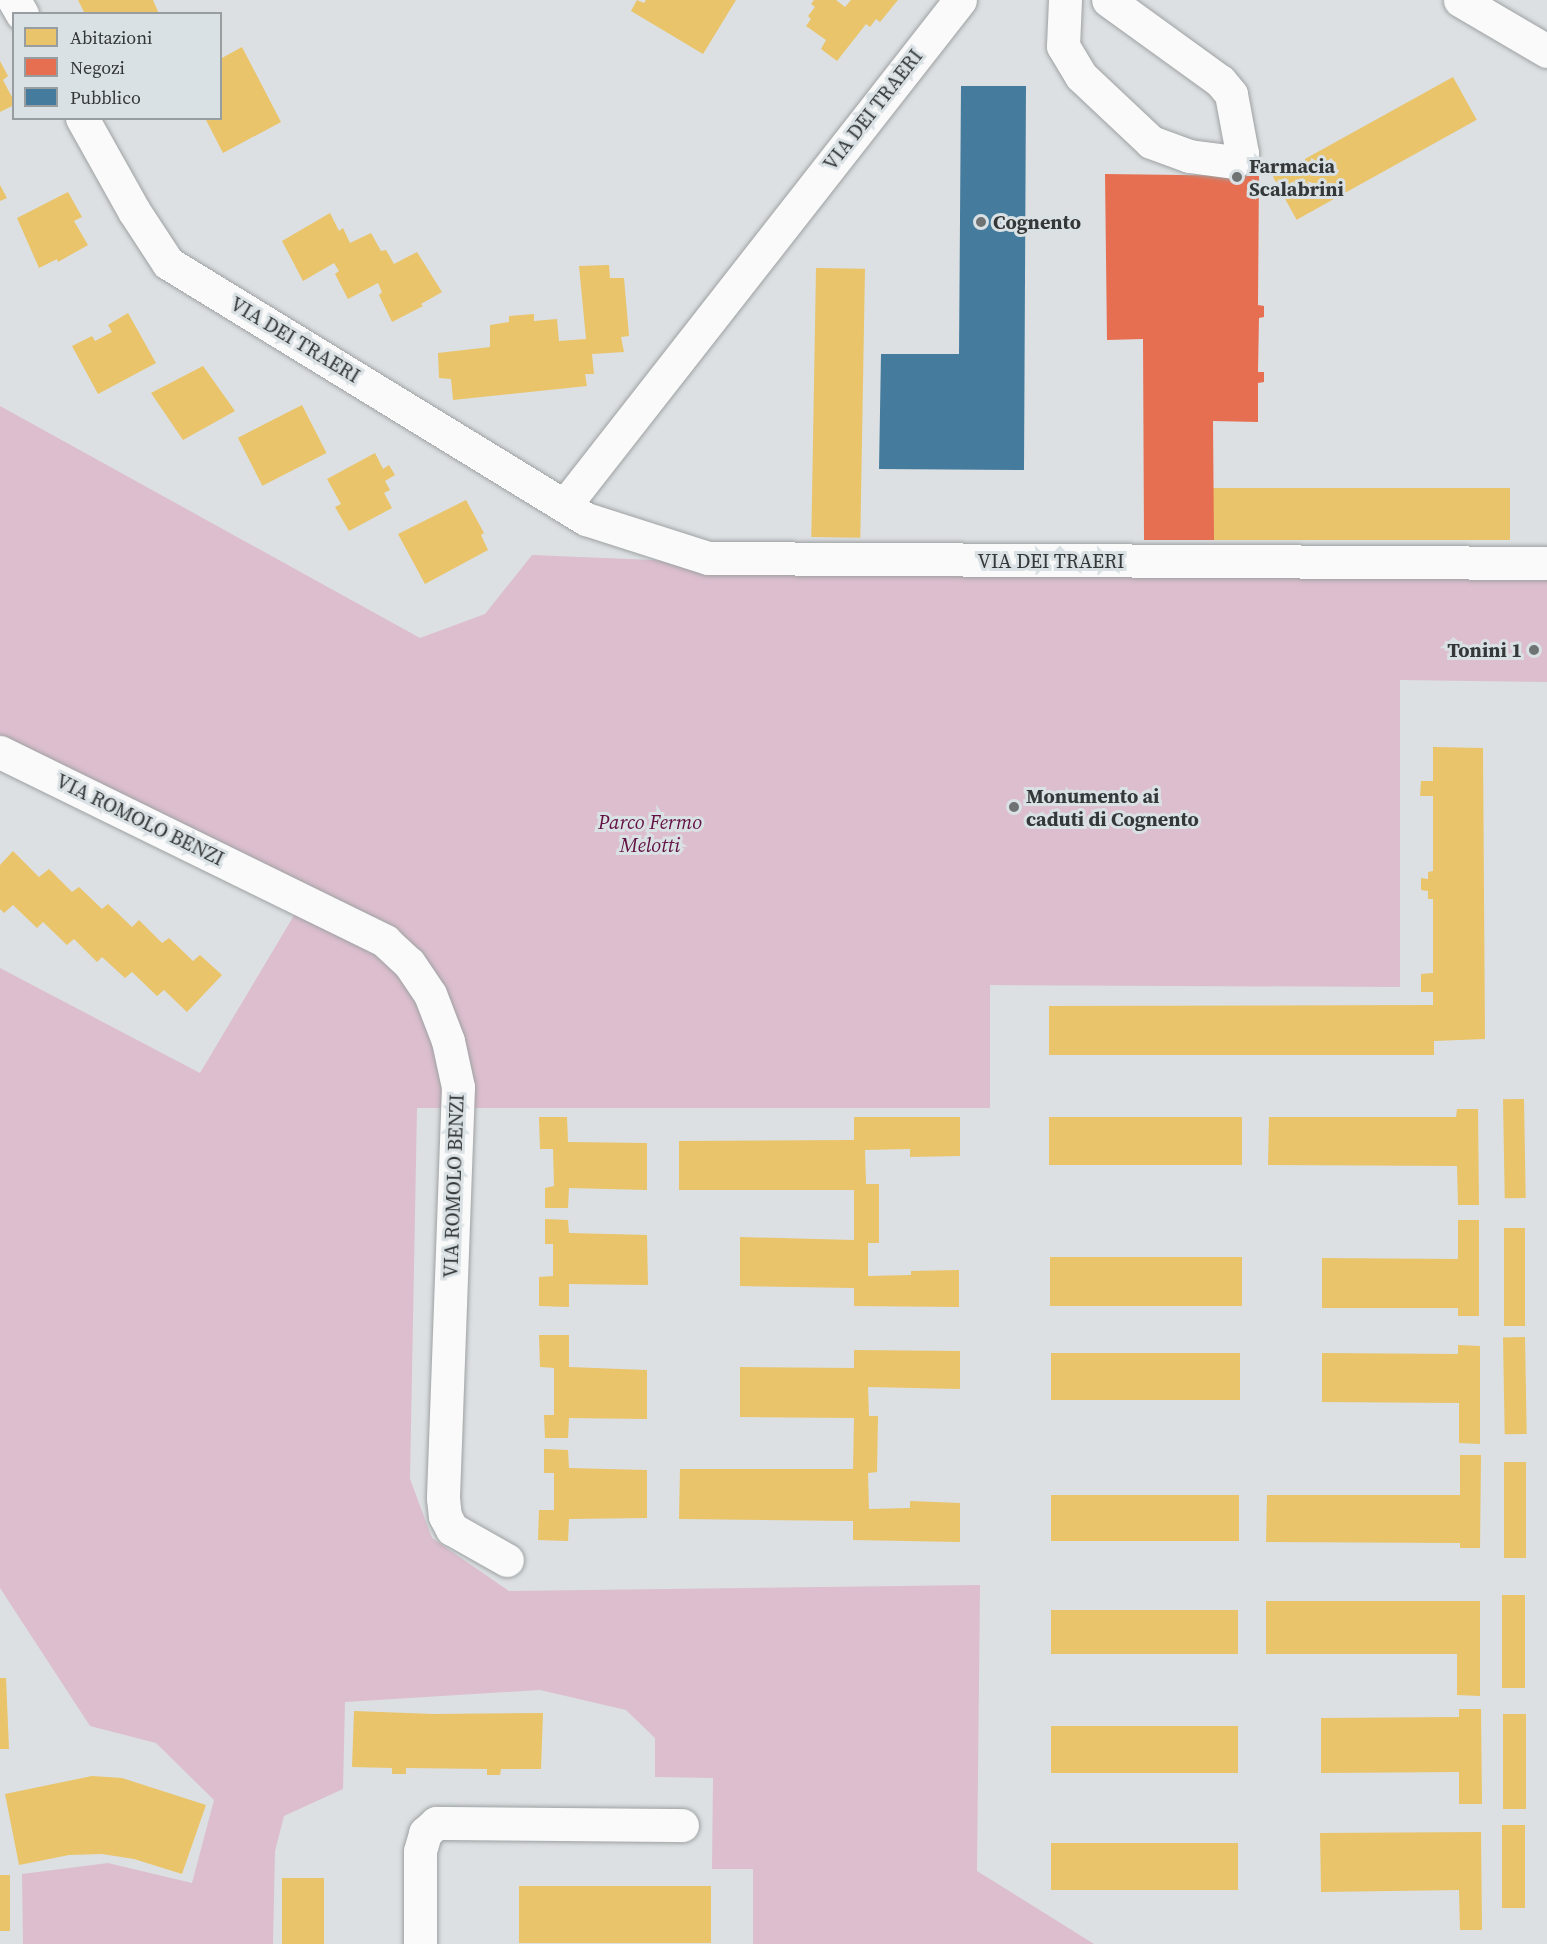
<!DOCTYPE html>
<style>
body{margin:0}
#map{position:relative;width:1547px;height:1944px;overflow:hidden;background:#dce0e2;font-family:"Source Serif 4",serif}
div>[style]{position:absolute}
.green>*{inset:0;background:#dcbece}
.homes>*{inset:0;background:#e9c46a;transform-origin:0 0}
.shops>*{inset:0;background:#e76f51}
.public>*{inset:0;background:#457b9d}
.roads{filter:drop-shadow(0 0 2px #9ea1a2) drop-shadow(0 0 2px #9ea1a2)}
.minor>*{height:33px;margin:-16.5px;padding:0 16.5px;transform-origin:16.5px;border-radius:16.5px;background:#fafafb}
.dots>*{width:16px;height:16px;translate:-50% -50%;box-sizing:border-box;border:3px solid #dae1e4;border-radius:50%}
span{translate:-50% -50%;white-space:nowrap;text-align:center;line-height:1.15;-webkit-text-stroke:6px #dae1e4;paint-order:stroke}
.street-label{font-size:20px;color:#353839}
.poi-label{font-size:20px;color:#353839;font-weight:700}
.left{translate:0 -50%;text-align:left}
.right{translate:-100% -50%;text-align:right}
.park-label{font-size:20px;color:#631143;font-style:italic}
.legend{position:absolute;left:12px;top:12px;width:210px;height:108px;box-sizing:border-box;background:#dae1e4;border:2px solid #989da0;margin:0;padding:8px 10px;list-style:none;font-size:18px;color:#353839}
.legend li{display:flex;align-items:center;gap:12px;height:30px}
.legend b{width:30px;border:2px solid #989da0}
</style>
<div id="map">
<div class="green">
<i style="clip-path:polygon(0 406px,420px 638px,485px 614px,532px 555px,750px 564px,1547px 572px,1547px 682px,1400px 680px,1400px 987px,990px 985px,990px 1108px,417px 1108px,410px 1479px,432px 1538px,509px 1591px,980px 1585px,977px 1871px,1094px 1944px,753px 1944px,753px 1869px,712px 1869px,713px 1778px,655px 1777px,655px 1738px,626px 1710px,540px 1690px,345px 1702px,343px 1789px,284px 1816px,275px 1851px,273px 1944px,23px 1944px,22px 1874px,108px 1863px,192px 1883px,214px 1800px,156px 1743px,90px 1726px,0 1588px,0 968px,200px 1073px,305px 897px,0 741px)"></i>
</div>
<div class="homes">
<i style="clip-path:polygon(78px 0,153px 0,159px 14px,85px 14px)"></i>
<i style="clip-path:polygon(637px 0,644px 3px,646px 0,736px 0,703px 54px,631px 11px)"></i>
<i style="clip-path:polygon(814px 0,836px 0,845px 7px,851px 0,898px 0,880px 22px,876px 19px,870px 27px,866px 24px,837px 61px,821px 49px,826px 40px,806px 26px,811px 19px,808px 16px,815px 7px,811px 4px)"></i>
<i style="clip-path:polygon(242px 47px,281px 122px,223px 153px,205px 118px,220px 118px,220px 59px)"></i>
<i style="clip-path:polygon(0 61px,8px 76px,3px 80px,14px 101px,14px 105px,0 112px)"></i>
<i style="left:1453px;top:77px;width:49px;height:206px;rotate:61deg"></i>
<i style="clip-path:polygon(0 185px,7px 198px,0 201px)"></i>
<i style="clip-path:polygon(68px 192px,82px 217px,74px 221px,88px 245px,58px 262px,57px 259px,39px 268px,17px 218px)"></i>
<i style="clip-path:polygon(330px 213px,339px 231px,343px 228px,350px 243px,371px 233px,381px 251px,386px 250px,394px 264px,417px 252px,442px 292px,421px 304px,423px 306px,392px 322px,379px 295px,382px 292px,378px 283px,348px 299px,335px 274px,339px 271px,334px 263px,303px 281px,282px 241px)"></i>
<i style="clip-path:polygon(609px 265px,610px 278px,624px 278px,629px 336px,621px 337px,624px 352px,592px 354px,594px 374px,585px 374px,587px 386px,453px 400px,451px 379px,439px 378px,438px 353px,490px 347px,490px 325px,509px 322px,509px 316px,534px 314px,534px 321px,557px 319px,559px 341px,586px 339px,579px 266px)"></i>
<i style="left:816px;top:268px;width:49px;height:269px;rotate:1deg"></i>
<i style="clip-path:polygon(128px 313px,156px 363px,98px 394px,72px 346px,92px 336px,95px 341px,112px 332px,108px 325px)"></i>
<i style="clip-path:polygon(203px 366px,235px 411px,183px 440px,151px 393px)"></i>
<i style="left:302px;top:405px;width:54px;height:72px;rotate:63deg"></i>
<i style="clip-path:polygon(375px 453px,383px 469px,389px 465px,395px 475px,385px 481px,390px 490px,384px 493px,392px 508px,349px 531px,335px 507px,341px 504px,327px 479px)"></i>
<i style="left:1213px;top:488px;width:297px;height:52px"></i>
<i style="clip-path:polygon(466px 500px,484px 533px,481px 535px,488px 550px,425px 584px,398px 534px)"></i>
<i style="clip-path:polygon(1433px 747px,1483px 748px,1485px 1039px,1434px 1041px,1434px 1055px,1049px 1055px,1049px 1006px,1433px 1005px,1433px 992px,1421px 992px,1421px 974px,1433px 973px,1433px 899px,1428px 899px,1428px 891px,1421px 890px,1421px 878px,1428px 879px,1428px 872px,1433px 871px,1433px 796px,1420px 796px,1421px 781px,1433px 781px)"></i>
<i style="clip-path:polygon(13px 851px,39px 877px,49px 869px,72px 892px,79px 887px,102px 909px,108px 904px,132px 927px,139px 920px,162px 943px,169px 938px,193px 961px,200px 955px,222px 975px,187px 1012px,164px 990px,157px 996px,132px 972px,125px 978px,102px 957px,97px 962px,74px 939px,67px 945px,43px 922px,37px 928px,13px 905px,4px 913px,0 909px,0 865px)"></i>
<i style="left:1524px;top:1099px;width:99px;height:21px;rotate:89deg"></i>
<i style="clip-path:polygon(1457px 1109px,1478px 1109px,1479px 1205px,1458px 1205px,1457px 1166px,1268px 1165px,1269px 1117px,1456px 1117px)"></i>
<i style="clip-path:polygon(539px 1117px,567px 1117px,568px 1142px,647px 1143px,647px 1190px,569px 1188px,568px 1208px,545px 1208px,545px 1188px,554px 1186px,553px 1149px,540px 1149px)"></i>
<i style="clip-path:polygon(854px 1117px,960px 1117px,960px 1156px,910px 1157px,910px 1149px,865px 1150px,866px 1184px,879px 1184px,879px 1243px,868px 1243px,868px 1276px,911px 1275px,911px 1271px,959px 1270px,959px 1307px,854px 1306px,854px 1288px,740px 1286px,740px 1237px,854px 1240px,854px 1190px,679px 1190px,679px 1141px,854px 1140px)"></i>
<i style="left:1049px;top:1117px;width:193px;height:48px"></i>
<i style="clip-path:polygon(545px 1219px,568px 1220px,569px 1233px,647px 1235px,648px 1285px,569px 1284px,569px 1307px,539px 1306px,539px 1277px,553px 1276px,553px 1244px,545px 1244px)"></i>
<i style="clip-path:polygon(1458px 1220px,1479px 1220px,1479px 1316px,1458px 1316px,1458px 1308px,1322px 1308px,1322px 1258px,1458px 1259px)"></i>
<i style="left:1504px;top:1228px;width:21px;height:98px"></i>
<i style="left:1050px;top:1257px;width:192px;height:49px"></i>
<i style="clip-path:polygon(539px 1335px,569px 1335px,569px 1367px,647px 1370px,647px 1419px,569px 1418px,568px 1438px,545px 1438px,544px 1415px,554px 1415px,554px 1368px,540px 1367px)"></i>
<i style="left:1525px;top:1337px;width:97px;height:22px;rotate:89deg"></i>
<i style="clip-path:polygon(1458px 1345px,1480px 1346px,1480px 1444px,1459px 1443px,1459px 1403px,1322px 1402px,1322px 1353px,1458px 1354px)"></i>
<i style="clip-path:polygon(854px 1350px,960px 1351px,960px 1389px,868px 1387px,869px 1416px,878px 1416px,877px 1472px,868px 1473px,869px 1509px,910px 1508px,910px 1501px,960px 1503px,960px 1542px,853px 1540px,853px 1521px,679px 1519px,680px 1469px,853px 1469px,854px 1418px,740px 1417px,740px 1367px,854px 1368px)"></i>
<i style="left:1051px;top:1353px;width:189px;height:47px"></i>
<i style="clip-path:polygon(544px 1449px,568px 1450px,569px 1468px,647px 1470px,647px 1518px,569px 1519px,568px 1541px,538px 1540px,539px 1510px,554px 1510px,554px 1473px,544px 1473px)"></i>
<i style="clip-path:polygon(1460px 1455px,1481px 1455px,1480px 1548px,1460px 1548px,1460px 1543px,1266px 1542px,1267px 1495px,1460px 1495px)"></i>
<i style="left:1526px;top:1462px;width:96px;height:22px;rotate:90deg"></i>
<i style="left:1051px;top:1495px;width:188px;height:46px"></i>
<i style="left:1502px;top:1595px;width:23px;height:93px"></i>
<i style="clip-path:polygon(1266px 1601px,1480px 1601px,1480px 1696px,1457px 1695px,1457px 1654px,1266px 1654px)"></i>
<i style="left:1051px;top:1610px;width:187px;height:44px"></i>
<i style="clip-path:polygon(0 1678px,6px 1678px,9px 1749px,0 1749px)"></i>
<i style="clip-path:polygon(1459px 1709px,1481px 1709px,1482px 1804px,1459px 1804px,1459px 1772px,1321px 1773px,1321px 1718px,1459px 1717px)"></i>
<i style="clip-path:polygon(354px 1711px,433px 1714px,543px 1713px,541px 1769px,501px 1769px,500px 1775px,487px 1775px,487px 1769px,406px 1768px,406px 1774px,392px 1774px,392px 1768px,352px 1767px)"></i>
<i style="left:1503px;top:1714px;width:23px;height:95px"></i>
<i style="left:1051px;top:1726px;width:187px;height:47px"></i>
<i style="clip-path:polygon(92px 1776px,122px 1778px,206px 1805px,182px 1874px,134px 1859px,102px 1854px,69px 1855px,19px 1865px,5px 1794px)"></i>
<i style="left:1525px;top:1825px;width:83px;height:23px;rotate:90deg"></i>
<i style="clip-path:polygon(1481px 1832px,1482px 1930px,1460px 1930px,1459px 1890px,1321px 1892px,1320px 1833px)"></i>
<i style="left:1051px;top:1843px;width:187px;height:47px"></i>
<i style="left:0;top:1875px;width:10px;height:56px"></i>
<i style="left:282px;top:1878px;width:42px;height:66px"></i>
<i style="left:519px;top:1886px;width:192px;height:57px"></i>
</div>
<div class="shops">
<i style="clip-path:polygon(1105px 174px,1259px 176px,1258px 305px,1264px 306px,1264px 317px,1259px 318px,1258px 372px,1264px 372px,1264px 382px,1258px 383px,1258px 422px,1213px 421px,1214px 540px,1144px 540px,1143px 339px,1107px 340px)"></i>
</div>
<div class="public">
<i style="clip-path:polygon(961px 86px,1026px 86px,1024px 470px,879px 469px,881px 354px,959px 354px)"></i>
</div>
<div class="roads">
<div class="minor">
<i style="left:14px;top:0;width:16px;rotate:60deg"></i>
<i style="left:1065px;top:0;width:46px;rotate:92.5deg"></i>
<i style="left:1063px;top:46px;width:35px;rotate:59deg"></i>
<i style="left:1081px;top:76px;width:96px;rotate:43.3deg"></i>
<i style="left:1151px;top:142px;width:40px;rotate:20.2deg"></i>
<i style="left:1189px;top:156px;width:45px;rotate:7.6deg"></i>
<i style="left:1234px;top:162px;width:12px;rotate:-48deg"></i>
<i style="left:1242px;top:153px;width:60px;rotate:-100.6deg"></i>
<i style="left:1231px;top:94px;width:17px;rotate:-130deg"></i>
<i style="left:1220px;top:81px;width:138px;rotate:-144.1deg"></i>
<i style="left:1460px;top:0;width:101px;rotate:30.4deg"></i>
<i style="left:82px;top:118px;width:107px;rotate:60.8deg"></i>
<i style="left:134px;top:211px;width:62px;rotate:56.8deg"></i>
<i style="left:168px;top:263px;width:490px;rotate:31.5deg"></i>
<i style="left:586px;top:519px;width:128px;rotate:17.7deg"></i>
<i style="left:708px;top:558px;width:839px;rotate:0.34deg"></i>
<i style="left:565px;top:505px;width:641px;rotate:-51.97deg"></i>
<i style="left:0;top:752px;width:429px;rotate:26.1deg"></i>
<i style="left:385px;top:941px;width:33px;rotate:43deg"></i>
<i style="left:409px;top:963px;width:37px;rotate:56deg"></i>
<i style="left:430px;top:994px;width:50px;rotate:69deg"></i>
<i style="left:448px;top:1041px;width:47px;rotate:77.7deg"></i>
<i style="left:458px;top:1087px;width:411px;rotate:92.1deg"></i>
<i style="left:443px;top:1498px;width:18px;rotate:84deg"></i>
<i style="left:445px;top:1516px;width:15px;rotate:62deg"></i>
<i style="left:452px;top:1529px;width:63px;rotate:29.4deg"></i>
<i style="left:420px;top:1944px;width:93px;rotate:-90deg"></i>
<i style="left:420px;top:1851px;width:19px;rotate:-74deg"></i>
<i style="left:425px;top:1833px;width:15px;rotate:-42deg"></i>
<i style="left:436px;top:1823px;width:246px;rotate:0.5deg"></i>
</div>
</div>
<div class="dots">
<i style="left:1237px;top:177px;background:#6f7374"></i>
<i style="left:981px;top:222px;background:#6f7374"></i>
<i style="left:1534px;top:650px;background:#6f7374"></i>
<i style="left:1014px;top:807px;background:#6f7374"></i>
</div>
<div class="street-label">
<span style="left:873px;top:110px;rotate:-52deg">VIA DEI TRAERI</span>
<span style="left:295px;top:340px;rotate:31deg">VIA DEI TRAERI</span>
<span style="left:1051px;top:561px">VIA DEI TRAERI</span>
<span style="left:140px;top:820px;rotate:26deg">VIA ROMOLO BENZI</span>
<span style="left:454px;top:1186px;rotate:-88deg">VIA ROMOLO BENZI</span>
</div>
<div class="poi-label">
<span class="left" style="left:1249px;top:178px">Farmacia<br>Scalabrini</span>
<span class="left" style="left:993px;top:222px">Cognento</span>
<span class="right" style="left:1522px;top:650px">Tonini 1</span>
<span class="left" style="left:1026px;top:808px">Monumento ai<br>caduti di Cognento</span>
</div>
<div class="park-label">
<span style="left:650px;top:834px">Parco Fermo<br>Melotti</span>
</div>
<ul class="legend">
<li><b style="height:16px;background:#e9c46a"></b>Abitazioni</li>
<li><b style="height:16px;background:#e76f51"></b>Negozi</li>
<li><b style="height:16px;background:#457b9d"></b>Pubblico</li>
</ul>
</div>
